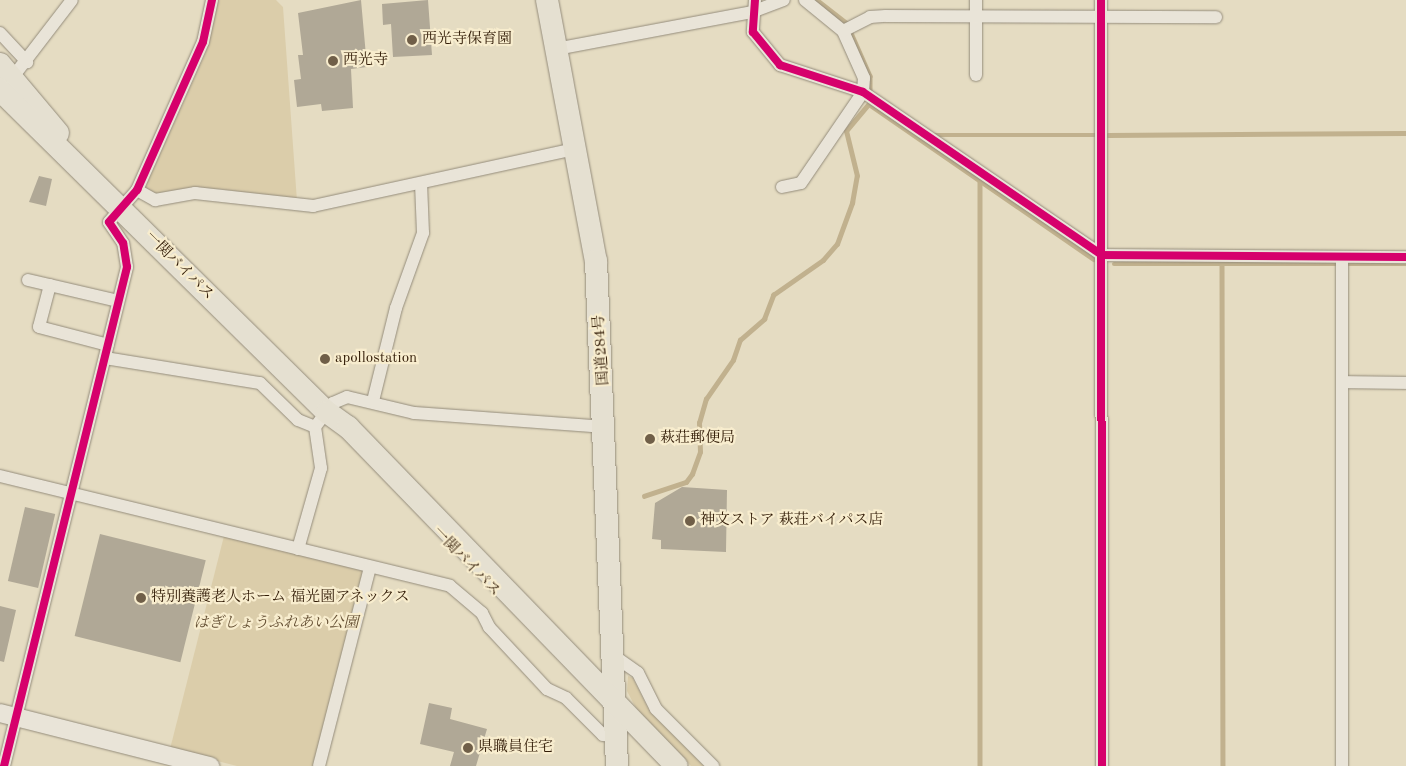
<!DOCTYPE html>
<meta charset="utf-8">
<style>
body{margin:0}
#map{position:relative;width:1406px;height:766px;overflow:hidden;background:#e5dcc2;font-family:"Old Standard TT","Noto Serif JP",serif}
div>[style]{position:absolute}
.green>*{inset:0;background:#dbcdaa}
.stream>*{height:4.5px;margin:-2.25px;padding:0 2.25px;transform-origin:2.25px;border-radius:2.25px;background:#c1b18e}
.building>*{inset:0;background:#b0a896;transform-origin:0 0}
.roads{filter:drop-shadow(0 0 1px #948c7b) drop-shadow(0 0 1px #948c7b)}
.street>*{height:12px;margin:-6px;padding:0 6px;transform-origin:6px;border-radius:6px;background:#e9e4d8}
.secondary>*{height:18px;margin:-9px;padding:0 9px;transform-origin:9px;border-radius:9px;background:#e9e4d8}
.highway>*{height:22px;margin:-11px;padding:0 11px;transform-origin:11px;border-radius:11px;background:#e5e0d1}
.cycleway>*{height:8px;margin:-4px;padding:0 4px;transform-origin:4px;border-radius:4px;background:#d6006c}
.dots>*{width:14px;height:14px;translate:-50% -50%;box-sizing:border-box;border:2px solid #f8edce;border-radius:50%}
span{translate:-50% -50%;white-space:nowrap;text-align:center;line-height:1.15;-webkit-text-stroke:4.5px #f8edce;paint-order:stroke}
.poi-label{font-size:15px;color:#311b06}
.left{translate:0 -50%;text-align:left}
.street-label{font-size:15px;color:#311b06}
.park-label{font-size:15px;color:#624d31;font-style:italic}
</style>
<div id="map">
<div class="green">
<i style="clip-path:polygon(218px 0,276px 0,283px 7px,297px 201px,220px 189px,158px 195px,145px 188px,206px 52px)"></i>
<i style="clip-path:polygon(224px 536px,364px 571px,314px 766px,237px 766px,170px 749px)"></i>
<i style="clip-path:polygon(628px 676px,633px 678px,649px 710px,704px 766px,691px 766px,638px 712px,627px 691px)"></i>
</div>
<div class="stream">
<i style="left:817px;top:0;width:37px;rotate:38deg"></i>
<i style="left:851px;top:33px;width:47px;rotate:66.2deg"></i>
<i style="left:870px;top:76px;width:14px;rotate:90deg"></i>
<i style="left:932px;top:135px;width:163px"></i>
<i style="left:1108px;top:135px;width:298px;rotate:-0.4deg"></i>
<i style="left:980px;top:179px;width:587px;rotate:90deg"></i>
<i style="left:1114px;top:264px;width:292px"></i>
<i style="left:1222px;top:264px;width:502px;rotate:89.89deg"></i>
<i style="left:644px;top:496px;width:44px;rotate:-18.4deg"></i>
<i style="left:686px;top:482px;width:10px;rotate:-53deg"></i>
<i style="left:692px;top:474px;width:23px;rotate:-70deg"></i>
<i style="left:700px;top:452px;width:29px;rotate:-92deg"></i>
<i style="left:699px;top:423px;width:25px;rotate:-74deg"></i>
<i style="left:706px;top:399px;width:47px;rotate:-55.3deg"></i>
<i style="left:733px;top:360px;width:21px;rotate:-71deg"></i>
<i style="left:740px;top:340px;width:32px;rotate:-41deg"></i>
<i style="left:764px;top:319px;width:26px;rotate:-69deg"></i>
<i style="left:773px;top:295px;width:61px;rotate:-35deg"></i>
<i style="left:823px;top:260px;width:21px;rotate:-49deg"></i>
<i style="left:837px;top:244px;width:44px;rotate:-69.9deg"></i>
<i style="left:852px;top:203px;width:27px;rotate:-80deg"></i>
<i style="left:857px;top:176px;width:46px;rotate:-103.7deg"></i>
<i style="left:846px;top:131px;width:35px;rotate:-50deg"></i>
<i style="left:869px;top:104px;width:273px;rotate:34.6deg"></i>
</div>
<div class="building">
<i style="clip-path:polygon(361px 0,367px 67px,351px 69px,353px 108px,322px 111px,321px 104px,297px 107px,294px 80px,301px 79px,298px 55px,303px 55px,298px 13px)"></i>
<i style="clip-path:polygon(428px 0,432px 55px,393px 57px,391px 24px,383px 25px,382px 4px)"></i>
<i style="clip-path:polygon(39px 176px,52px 179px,46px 206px,29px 202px)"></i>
<i style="clip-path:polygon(682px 487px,727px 490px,726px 552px,661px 549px,661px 540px,652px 539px,655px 503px)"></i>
<i style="left:25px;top:507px;width:31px;height:76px;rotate:13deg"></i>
<i style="left:100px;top:534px;width:109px;height:105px;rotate:14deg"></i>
<i style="clip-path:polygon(0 606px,16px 610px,4px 662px,0 661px)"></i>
<i style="clip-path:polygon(429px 703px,452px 708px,450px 719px,487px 729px,476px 766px,450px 766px,454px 752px,420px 744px)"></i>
</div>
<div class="roads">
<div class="street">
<i style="left:755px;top:0;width:32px;rotate:94deg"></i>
<i style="left:753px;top:32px;width:43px;rotate:50.7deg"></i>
<i style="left:780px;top:65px;width:87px;rotate:18deg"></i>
<i style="left:863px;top:92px;width:289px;rotate:34.3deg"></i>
<i style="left:1102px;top:255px;width:304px;rotate:0.4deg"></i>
<i style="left:976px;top:0;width:75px;rotate:90deg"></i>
<i style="left:1101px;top:0;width:766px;rotate:89.93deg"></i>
<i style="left:843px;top:31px;width:30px;rotate:-27deg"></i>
<i style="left:870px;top:17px;width:16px;rotate:-4deg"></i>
<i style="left:886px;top:16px;width:330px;rotate:0.2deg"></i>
<i style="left:0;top:33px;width:40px;rotate:47deg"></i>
<i style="left:556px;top:49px;width:199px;rotate:-10.7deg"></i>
<i style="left:752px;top:12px;width:34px;rotate:-21deg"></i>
<i style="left:9px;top:82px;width:103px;rotate:-52.5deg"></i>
<i style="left:782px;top:187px;width:19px;rotate:-12deg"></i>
<i style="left:801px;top:183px;width:110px;rotate:-55.7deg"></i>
<i style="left:863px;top:92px;width:14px;rotate:-86deg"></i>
<i style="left:864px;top:78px;width:51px;rotate:-114.1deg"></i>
<i style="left:843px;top:31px;width:49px;rotate:-140.8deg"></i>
<i style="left:137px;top:190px;width:21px;rotate:29deg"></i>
<i style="left:155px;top:200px;width:41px;rotate:-9.9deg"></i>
<i style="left:195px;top:193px;width:119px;rotate:6.3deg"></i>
<i style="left:313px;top:206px;width:267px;rotate:-12.3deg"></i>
<i style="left:28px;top:280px;width:92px;rotate:13.1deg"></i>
<i style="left:50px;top:285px;width:43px;rotate:104.7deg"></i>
<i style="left:39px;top:327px;width:71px;rotate:14.6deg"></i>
<i style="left:105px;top:358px;width:157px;rotate:9.2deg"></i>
<i style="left:260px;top:383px;width:53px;rotate:44.2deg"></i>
<i style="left:298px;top:420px;width:18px;rotate:22deg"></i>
<i style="left:1342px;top:382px;width:64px;rotate:0.9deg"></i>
<i style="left:373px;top:401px;width:96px;rotate:-76.1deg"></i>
<i style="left:396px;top:308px;width:80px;rotate:-70.2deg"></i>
<i style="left:423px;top:233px;width:49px;rotate:-92.3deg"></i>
<i style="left:0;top:476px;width:463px;rotate:13.7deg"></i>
<i style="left:450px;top:586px;width:42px;rotate:40.2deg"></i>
<i style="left:482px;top:613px;width:16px;rotate:63deg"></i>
<i style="left:489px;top:627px;width:85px;rotate:46.9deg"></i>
<i style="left:547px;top:689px;width:21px;rotate:25deg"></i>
<i style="left:566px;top:698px;width:52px;rotate:45deg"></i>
<i style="left:603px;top:735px;width:13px;rotate:4deg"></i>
<i style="left:298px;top:549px;width:84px;rotate:-74.1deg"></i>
<i style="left:321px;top:468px;width:41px;rotate:-98.3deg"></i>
<i style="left:315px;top:427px;width:30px;rotate:-53deg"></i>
<i style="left:333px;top:403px;width:15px;rotate:-23deg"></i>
<i style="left:347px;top:397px;width:69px;rotate:13.4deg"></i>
<i style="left:414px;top:413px;width:193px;rotate:4.2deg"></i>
<i style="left:614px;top:656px;width:29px;rotate:35deg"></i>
<i style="left:638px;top:673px;width:40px;rotate:63.4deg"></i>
<i style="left:656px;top:709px;width:81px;rotate:45deg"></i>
<i style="left:4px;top:766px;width:514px;rotate:-76.15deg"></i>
<i style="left:127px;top:267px;width:24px;rotate:-99deg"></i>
<i style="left:123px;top:243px;width:25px;rotate:-124deg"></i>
<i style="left:109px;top:222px;width:43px;rotate:-48.8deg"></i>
<i style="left:137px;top:190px;width:162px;rotate:-66deg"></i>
<i style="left:203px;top:42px;width:43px;rotate:-77.9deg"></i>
<i style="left:319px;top:766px;width:205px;rotate:-75.6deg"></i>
<i style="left:1342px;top:766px;width:509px;rotate:-90deg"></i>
</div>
<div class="secondary">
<i style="left:0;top:713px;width:217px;rotate:14.2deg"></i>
</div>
<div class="highway">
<i style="left:547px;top:0;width:266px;rotate:79.4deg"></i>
<i style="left:596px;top:261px;width:505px;rotate:87.62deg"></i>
<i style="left:0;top:64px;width:90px;rotate:50deg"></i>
<i style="left:0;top:90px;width:459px;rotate:44.6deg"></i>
<i style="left:327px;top:412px;width:26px;rotate:36deg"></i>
<i style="left:348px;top:427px;width:472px;rotate:45.9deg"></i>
</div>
</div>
<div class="cycleway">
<i style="left:755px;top:0;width:32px;rotate:94deg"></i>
<i style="left:753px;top:32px;width:43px;rotate:50.7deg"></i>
<i style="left:780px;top:65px;width:87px;rotate:18deg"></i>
<i style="left:863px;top:92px;width:289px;rotate:34.3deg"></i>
<i style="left:1102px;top:255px;width:304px;rotate:0.4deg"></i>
<i style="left:1101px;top:0;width:766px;rotate:89.93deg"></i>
<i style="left:4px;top:766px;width:514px;rotate:-76.15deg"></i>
<i style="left:127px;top:267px;width:24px;rotate:-99deg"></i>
<i style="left:123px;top:243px;width:25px;rotate:-124deg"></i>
<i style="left:109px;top:222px;width:43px;rotate:-48.8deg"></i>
<i style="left:137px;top:190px;width:162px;rotate:-66deg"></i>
<i style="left:203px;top:42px;width:43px;rotate:-77.9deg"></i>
</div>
<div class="dots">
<i style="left:412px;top:40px;background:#705f48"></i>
<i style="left:333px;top:61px;background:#705f48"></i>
<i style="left:325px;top:359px;background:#705f48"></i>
<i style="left:650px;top:439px;background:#705f48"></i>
<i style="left:690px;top:521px;background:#705f48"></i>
<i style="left:141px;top:598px;background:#705f48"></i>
<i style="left:468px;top:748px;background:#705f48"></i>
</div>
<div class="poi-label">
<span class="left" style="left:422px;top:40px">西光寺保育園</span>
<span class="left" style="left:343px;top:61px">西光寺</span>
<span class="left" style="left:335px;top:359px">apollostation</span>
<span class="left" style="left:660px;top:439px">萩荘郵便局</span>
<span class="left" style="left:700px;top:521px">神文ストア 萩荘バイパス店</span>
<span class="left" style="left:151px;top:598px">特別養護老人ホーム 福光園アネックス</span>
<span class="left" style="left:478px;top:748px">県職員住宅</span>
</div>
<div class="street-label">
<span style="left:179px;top:266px;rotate:45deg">一関バイパス</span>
<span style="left:602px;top:350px;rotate:-94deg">国道284号</span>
<span style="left:466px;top:562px;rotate:46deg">一関バイパス</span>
</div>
<div class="park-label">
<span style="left:276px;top:624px">はぎしょうふれあい公園</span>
</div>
</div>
